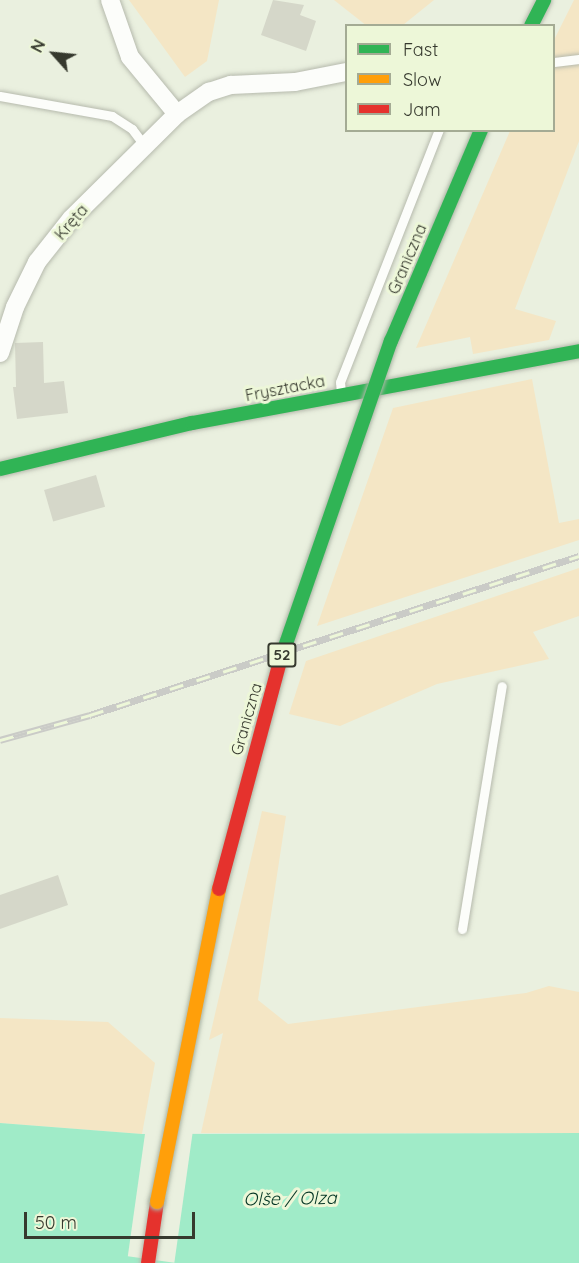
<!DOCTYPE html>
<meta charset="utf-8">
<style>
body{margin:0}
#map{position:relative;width:579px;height:1263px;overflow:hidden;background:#eaf0df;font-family:Quicksand,sans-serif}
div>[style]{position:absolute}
.green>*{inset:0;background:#f4e6c5}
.water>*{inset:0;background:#a0ebc8}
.pier>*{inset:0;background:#eaf0df;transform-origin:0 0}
.building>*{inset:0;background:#d5d7c9;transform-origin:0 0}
.roads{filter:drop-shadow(0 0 2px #b6baad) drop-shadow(0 0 2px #b6baad)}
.lane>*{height:9px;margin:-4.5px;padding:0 4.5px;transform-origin:4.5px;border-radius:4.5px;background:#fcfdfa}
.street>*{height:18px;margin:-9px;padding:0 9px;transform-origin:9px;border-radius:9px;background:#fcfdfa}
.fast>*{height:14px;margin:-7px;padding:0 7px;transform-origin:7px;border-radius:7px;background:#30b455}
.jam>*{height:14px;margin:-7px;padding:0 7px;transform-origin:7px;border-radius:7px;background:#e5322d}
.rail>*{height:7px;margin-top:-3.5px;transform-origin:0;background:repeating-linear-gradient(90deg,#edf7d8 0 14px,#cacbc7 0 28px);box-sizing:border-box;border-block:2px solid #cacbc7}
.bridges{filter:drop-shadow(0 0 2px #abb5a5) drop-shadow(0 0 2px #abb5a5)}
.fast-bridge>*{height:14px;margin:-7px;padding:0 7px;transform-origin:7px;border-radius:7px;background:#30b455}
.slow-bridge>*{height:14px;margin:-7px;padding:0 7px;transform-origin:7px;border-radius:7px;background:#ff9f0a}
.jam-bridge>*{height:14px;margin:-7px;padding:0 7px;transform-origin:7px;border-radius:7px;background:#e5322d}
span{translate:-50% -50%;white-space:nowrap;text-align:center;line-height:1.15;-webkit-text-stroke:6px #edf7d8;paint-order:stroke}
.shield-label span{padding:2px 4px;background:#edf7d8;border:2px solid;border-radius:4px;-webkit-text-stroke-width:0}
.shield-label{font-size:15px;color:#36392e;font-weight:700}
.street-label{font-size:16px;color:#36392e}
.water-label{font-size:18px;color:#033524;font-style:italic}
.legend{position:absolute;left:345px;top:24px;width:210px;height:108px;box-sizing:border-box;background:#edf7d8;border:2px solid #a4ab94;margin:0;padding:8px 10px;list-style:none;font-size:18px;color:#36392e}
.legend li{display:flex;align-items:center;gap:12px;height:30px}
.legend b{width:30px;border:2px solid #a4ab94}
.north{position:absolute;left:24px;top:24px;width:60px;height:60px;-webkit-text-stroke:4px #edf7d8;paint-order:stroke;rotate:297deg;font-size:16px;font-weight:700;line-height:24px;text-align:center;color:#36392e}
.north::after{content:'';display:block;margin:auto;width:21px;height:27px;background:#36392e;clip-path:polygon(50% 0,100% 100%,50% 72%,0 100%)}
.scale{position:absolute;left:24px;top:1212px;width:171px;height:27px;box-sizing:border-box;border:3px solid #36392e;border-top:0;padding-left:8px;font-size:18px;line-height:21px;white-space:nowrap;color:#36392e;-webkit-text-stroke:4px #edf7d8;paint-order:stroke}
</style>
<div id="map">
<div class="green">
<i style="clip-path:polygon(129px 0,219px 0,207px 61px,185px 77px)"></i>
<i style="clip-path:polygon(334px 0,434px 0,403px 25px,367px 26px)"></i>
<i style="clip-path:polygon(574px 0,579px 0,579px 141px,515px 309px,556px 321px,549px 340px,473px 354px,470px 337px,416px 348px,510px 131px,554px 130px,554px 40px)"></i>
<i style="clip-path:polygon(532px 379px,559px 523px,579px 519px,579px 540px,317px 626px,393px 408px)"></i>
<i style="clip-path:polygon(579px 568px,579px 616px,533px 632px,549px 659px,437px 684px,340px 726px,289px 714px,306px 661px)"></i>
<i style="clip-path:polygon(262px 811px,286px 816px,258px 1000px,288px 1024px,526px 993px,549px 986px,579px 992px,579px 1133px,201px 1133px,223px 1033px,209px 1040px)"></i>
<i style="clip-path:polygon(0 1018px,108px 1022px,155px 1063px,142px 1134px,0 1123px)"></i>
</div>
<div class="water">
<i style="clip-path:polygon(0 1123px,142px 1134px,579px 1133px,579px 1263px,0 1263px)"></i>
</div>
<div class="pier">
<i style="left:193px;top:1130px;width:134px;height:47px;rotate:98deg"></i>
</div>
<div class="building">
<i style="clip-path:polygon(273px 0,304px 5px,300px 15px,316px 21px,306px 51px,261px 35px)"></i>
<i style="clip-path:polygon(43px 342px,44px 383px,64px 381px,68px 413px,17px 419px,13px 387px,16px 387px,15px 343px)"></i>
<i style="left:96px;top:475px;width:33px;height:54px;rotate:74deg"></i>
<i style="clip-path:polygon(58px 875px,68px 905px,0 929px,0 895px)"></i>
</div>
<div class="roads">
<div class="lane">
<i style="left:554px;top:62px;width:25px;rotate:-7deg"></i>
<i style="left:0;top:96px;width:114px;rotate:10.1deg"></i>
<i style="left:112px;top:116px;width:24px;rotate:33deg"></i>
<i style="left:132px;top:129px;width:21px;rotate:53deg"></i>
<i style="left:341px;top:393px;width:11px;rotate:-95deg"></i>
<i style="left:340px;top:382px;width:271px;rotate:-68.6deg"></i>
<i style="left:462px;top:929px;width:246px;rotate:-80.7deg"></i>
</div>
<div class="street">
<i style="left:110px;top:0;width:60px;rotate:70.7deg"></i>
<i style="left:130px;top:57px;width:74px;rotate:50.5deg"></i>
<i style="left:0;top:353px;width:48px;rotate:-71.9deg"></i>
<i style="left:15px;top:307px;width:50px;rotate:-63.9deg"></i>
<i style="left:37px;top:262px;width:55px;rotate:-51.7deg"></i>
<i style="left:71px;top:219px;width:149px;rotate:-44.7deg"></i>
<i style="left:177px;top:114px;width:39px;rotate:-35deg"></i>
<i style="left:209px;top:92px;width:23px;rotate:-18deg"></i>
<i style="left:231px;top:85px;width:64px;rotate:-2.7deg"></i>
<i style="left:295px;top:82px;width:52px;rotate:-11.1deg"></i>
</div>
<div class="fast">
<i style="left:531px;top:26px;width:29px;rotate:-63deg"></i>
<i style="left:0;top:469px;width:197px;rotate:-13.5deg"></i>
<i style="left:192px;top:423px;width:394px;rotate:-10.5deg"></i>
</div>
<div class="jam">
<i style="left:148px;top:1263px;width:62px;rotate:-81.6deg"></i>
</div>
</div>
<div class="rail">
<i style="left:0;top:740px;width:93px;rotate:-15.5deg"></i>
<i style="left:90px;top:715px;width:514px;rotate:-18.01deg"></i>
</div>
<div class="bridges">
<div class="fast-bridge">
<i style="left:280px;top:661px;width:339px;rotate:-70.9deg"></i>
<i style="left:391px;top:341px;width:229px;rotate:-66.9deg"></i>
</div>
<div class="slow-bridge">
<i style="left:157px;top:1202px;width:319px;rotate:-78.8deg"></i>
</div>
<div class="jam-bridge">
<i style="left:219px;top:889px;width:236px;rotate:-75deg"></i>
</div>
</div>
<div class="shield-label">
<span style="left:282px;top:655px">52</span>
</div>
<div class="street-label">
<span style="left:71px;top:222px;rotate:-49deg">Kręta</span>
<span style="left:407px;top:259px;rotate:-67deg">Graniczna</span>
<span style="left:285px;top:388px;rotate:-11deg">Frysztacka</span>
<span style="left:246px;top:719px;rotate:-74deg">Graniczna</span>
</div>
<div class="water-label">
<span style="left:290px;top:1199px;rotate:-1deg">Olše / Olza</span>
</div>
<ul class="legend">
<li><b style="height:8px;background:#30b455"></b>Fast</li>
<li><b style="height:8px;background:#ff9f0a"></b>Slow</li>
<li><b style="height:8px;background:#e5322d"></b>Jam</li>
</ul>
<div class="north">N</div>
<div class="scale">50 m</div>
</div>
